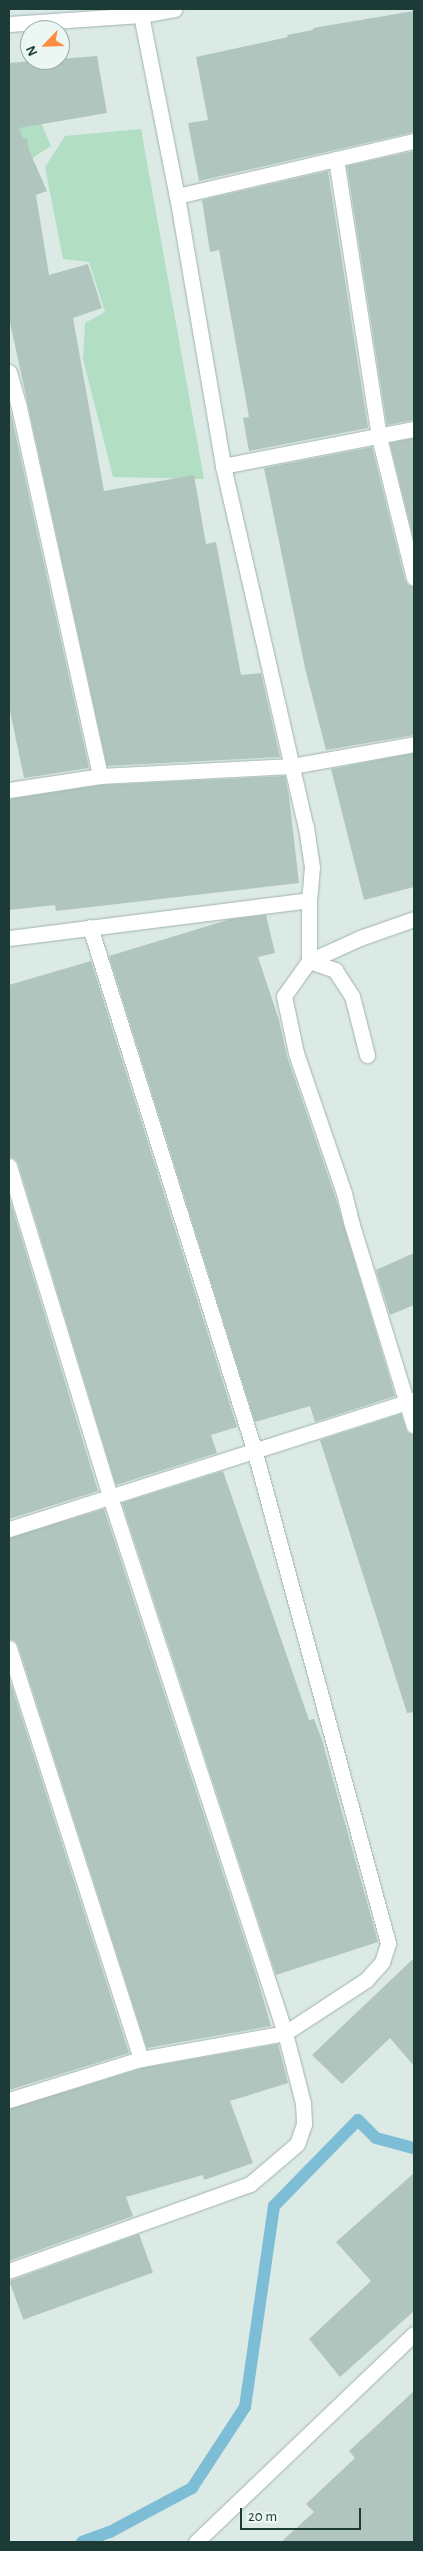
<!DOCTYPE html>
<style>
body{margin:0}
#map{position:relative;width:423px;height:2551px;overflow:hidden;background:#dceae6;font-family:"Alegreya Sans",sans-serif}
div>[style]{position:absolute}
.green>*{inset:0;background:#b2dec4}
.stream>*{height:12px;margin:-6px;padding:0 6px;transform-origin:6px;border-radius:6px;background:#7dbdd6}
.building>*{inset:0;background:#b1c5bf;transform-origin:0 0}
.roads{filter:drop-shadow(0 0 1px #9fb2ae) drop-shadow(0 0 1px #9fb2ae)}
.lane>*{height:15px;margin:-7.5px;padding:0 7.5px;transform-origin:7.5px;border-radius:7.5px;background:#fff}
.street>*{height:15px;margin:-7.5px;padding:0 7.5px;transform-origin:7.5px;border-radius:7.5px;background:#fff}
.secondary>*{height:15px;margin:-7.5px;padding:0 7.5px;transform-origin:7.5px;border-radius:7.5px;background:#fff}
span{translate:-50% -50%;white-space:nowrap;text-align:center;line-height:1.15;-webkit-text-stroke:4px #ecf7f3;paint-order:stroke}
.frame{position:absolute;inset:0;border:10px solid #1d3b36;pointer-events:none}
.north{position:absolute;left:20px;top:20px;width:50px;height:50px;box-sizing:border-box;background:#ecf7f3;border:1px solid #99aca7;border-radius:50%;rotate:246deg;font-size:14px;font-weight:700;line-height:20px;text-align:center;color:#1d3b36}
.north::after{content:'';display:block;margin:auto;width:18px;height:22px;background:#ff8b45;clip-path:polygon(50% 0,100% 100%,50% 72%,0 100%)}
.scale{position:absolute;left:240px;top:2508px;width:121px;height:22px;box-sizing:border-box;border:2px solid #1d3b36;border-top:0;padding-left:6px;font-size:15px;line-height:18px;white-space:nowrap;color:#1d3b36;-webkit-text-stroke:4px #ecf7f3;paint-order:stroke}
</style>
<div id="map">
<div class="green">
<i style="clip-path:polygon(31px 100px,51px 146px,31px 159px,18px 138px,9px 139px,9px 102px)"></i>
<i style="clip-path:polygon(141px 129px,204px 479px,113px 477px,83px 359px,85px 323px,105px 312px,89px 262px,63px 259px,45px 167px,65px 136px)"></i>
</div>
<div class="stream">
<i style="left:82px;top:2542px;width:30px;rotate:-20deg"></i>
<i style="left:110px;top:2532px;width:93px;rotate:-28.2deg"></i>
<i style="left:192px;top:2488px;width:97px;rotate:-56.8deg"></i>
<i style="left:245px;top:2407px;width:203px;rotate:-81.8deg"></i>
<i style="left:274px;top:2206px;width:120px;rotate:-45.7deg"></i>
<i style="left:358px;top:2120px;width:25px;rotate:45deg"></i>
<i style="left:376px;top:2138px;width:39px;rotate:15deg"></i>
</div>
<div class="building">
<i style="clip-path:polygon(414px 11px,414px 132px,199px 181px,188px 123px,208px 120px,196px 57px,288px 37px,287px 35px,313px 30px,313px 28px)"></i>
<i style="clip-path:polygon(97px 56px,107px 113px,19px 128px,23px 138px,27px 138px,29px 150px,47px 191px,36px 195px,49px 275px,88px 264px,102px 308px,73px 318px,104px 491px,194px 475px,206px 544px,216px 542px,241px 675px,261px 673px,280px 757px,107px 766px,9px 318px,9px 63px)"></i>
<i style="clip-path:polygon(414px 151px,414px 420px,387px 425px,347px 166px)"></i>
<i style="clip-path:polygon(328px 171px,368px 428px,249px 451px,243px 418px,249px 417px,219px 250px,210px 252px,202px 200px)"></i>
<i style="clip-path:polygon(9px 405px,89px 768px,24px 778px,9px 706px)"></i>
<i style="clip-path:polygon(414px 438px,414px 540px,390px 443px)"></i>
<i style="clip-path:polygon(372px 447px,405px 580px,408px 585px,414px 587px,414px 735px,326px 750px,305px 668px,264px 468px)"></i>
<i style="clip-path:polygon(414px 753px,414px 887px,364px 900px,331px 769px)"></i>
<i style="clip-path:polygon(285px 776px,289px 796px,299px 883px,56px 911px,55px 905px,9px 910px,9px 799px,101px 785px)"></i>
<i style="clip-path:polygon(266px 915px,275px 953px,258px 957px,279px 1020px,287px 1056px,335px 1196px,395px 1396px,315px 1422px,310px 1406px,255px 1422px,109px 956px,231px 919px)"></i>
<i style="clip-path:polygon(91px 961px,237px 1427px,211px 1435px,217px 1453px,116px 1485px,18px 1163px,15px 1159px,9px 1157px,9px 985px)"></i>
<i style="clip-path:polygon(9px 1197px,98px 1491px,9px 1519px)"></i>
<i style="clip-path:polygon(414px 1253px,414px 1305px,390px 1315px,376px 1270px)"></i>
<i style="clip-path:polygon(401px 1414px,407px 1432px,414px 1435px,414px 1712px,407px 1713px,320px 1440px)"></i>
<i style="clip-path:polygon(223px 1471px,309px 1720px,314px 1719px,322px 1740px,378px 1942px,276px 1975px,122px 1503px)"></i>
<i style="clip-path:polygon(104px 1509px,258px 1981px,271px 2026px,147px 2048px,18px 1645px,15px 1641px,9px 1639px,9px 1538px)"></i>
<i style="clip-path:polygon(9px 1678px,129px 2053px,9px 2090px)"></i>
<i style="clip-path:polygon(414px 1958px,414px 2066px,390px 2038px,342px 2084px,312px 2055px)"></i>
<i style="clip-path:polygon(278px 2044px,288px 2083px,230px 2101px,253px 2163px,204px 2180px,203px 2175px,126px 2197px,133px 2216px,9px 2261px,9px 2109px,143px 2068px)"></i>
<i style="clip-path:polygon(414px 2173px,414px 2311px,340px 2377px,309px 2339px,371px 2281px,336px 2242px)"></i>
<i style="left:139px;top:2234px;width:41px;height:138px;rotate:70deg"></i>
<i style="clip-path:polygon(414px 2391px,414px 2542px,281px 2542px,314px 2512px,306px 2504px,355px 2458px,349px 2451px)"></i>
</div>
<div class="roads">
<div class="lane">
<i style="left:309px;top:961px;width:28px;rotate:19deg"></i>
<i style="left:335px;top:970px;width:31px;rotate:57deg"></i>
<i style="left:352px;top:996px;width:61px;rotate:75.7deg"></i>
</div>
<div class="street">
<i style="left:144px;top:9px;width:7px;rotate:117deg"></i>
<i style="left:141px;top:15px;width:185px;rotate:78.8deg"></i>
<i style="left:177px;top:196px;width:274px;rotate:80.3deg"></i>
<i style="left:223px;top:466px;width:370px;rotate:77.1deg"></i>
<i style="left:306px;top:827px;width:40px;rotate:81.5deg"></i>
<i style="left:312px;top:867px;width:33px;rotate:95deg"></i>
<i style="left:309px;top:900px;width:61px;rotate:90deg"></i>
<i style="left:336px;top:159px;width:281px;rotate:81.2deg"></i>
<i style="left:379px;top:437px;width:145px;rotate:76.1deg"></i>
<i style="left:177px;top:196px;width:243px;rotate:-13.1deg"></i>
<i style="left:9px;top:372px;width:36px;rotate:74deg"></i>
<i style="left:19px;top:407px;width:378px;rotate:77.6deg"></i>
<i style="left:223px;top:466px;width:195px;rotate:-11deg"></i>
<i style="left:9px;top:790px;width:92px;rotate:-8.7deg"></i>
<i style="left:100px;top:776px;width:192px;rotate:-3deg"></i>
<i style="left:292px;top:766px;width:124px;rotate:-10.2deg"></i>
<i style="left:414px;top:919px;width:57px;rotate:160.6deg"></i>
<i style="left:360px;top:938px;width:56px;rotate:155.7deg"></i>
<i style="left:309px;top:961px;width:43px;rotate:125.5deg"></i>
<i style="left:284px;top:996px;width:58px;rotate:78.1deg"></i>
<i style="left:296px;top:1053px;width:148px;rotate:71.1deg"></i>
<i style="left:344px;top:1193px;width:33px;rotate:76deg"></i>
<i style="left:352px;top:1225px;width:210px;rotate:72.9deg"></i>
<i style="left:9px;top:938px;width:302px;rotate:-7.2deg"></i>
<i style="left:9px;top:1166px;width:346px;rotate:73deg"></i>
<i style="left:110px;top:1497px;width:564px;rotate:71.92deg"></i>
<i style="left:285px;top:2033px;width:72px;rotate:75.6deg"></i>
<i style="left:303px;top:2103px;width:21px;rotate:87deg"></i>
<i style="left:304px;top:2124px;width:21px;rotate:109deg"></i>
<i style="left:297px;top:2144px;width:62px;rotate:139.6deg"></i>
<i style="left:250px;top:2184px;width:256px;rotate:160.2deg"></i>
<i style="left:9px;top:1529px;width:425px;rotate:-17.7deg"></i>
<i style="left:9px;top:1648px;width:432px;rotate:72.2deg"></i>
<i style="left:9px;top:2100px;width:138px;rotate:-17.3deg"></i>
<i style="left:141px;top:2059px;width:146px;rotate:-10.2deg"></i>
<i style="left:285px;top:2033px;width:97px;rotate:-33.2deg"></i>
<i style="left:366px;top:1980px;width:24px;rotate:-48deg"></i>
<i style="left:382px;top:1962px;width:20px;rotate:-72deg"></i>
<i style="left:388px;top:1943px;width:512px;rotate:-105.18deg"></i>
<i style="left:254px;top:1449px;width:547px;rotate:-107.44deg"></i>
<i style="left:196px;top:2542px;width:301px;rotate:-43.7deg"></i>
</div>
<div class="secondary">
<i style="left:9px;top:24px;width:132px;rotate:-3.9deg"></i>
<i style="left:141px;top:15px;width:34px;rotate:-10deg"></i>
</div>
</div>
<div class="frame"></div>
<div class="north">N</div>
<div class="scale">20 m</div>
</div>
